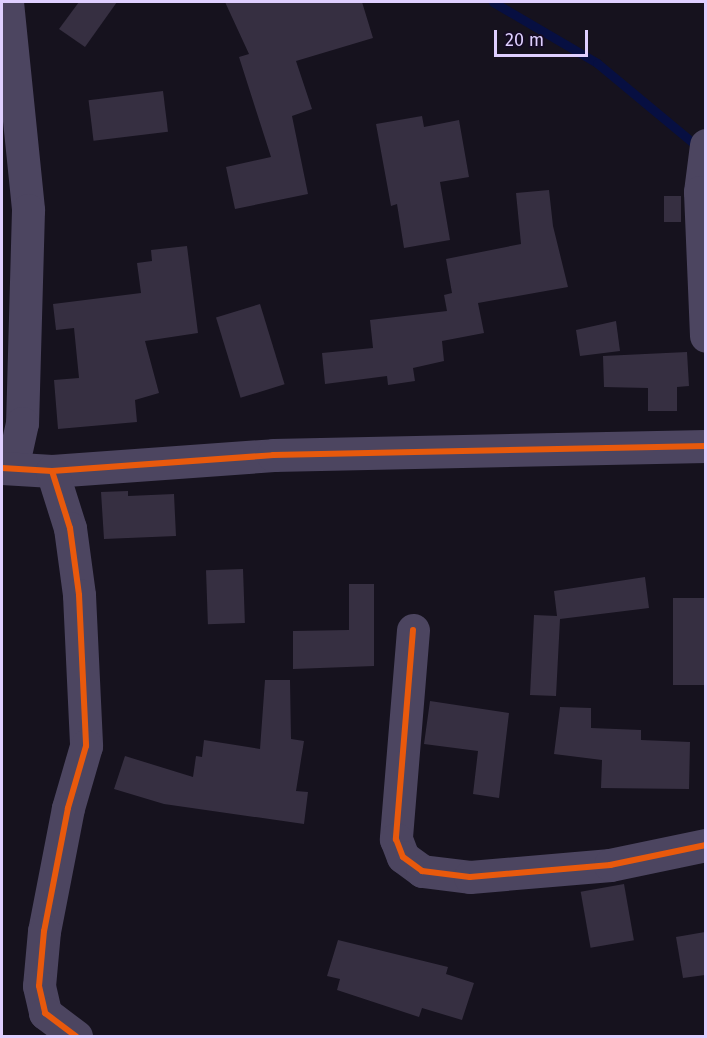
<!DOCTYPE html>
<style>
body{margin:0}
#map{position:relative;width:707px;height:1038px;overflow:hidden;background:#16121e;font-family:"Fira Sans",sans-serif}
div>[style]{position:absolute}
.stream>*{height:9px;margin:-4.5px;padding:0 4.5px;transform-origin:4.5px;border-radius:4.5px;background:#070f41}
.building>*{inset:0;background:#362f41;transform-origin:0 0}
.minor>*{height:33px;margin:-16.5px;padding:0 16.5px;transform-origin:16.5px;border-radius:16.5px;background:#4c4560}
.cycleway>*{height:6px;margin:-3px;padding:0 3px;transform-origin:3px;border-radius:3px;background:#e8590c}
span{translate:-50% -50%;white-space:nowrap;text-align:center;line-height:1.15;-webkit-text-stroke:4.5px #150c24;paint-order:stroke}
.frame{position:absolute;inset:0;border:3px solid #dfcfff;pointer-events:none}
.scale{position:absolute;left:494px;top:30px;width:94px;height:27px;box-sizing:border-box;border:3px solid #dfcfff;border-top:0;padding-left:8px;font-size:18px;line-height:21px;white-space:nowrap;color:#dfcfff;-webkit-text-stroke:4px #150c24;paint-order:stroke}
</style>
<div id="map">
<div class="stream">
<i style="left:493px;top:2px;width:121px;rotate:30.4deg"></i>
<i style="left:597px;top:63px;width:131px;rotate:39.7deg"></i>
</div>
<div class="building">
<i style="clip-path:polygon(79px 2px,117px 2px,85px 47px,59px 29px)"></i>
<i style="clip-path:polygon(225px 2px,362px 2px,373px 38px,296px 61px,312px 109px,292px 116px,308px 194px,235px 209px,226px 167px,271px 157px,239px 57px,249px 54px)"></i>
<i style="left:163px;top:91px;width:41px;height:75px;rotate:83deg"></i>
<i style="clip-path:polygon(422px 116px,424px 127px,459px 120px,469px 177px,440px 182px,450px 240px,404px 248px,397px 204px,391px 206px,376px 124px)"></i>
<i style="clip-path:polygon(549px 190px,553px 226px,568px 287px,478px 303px,484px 333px,442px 341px,444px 361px,413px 368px,415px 381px,388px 385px,387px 376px,325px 384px,322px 353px,373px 348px,370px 320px,447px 311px,444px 295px,452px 293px,446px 259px,521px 244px,516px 193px)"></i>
<i style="left:664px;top:196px;width:17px;height:26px"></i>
<i style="clip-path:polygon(187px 246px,198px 333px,145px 341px,159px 393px,135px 400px,137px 422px,58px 429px,54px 380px,79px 378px,74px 328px,56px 330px,53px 304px,141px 293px,137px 263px,152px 261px,151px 250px)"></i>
<i style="left:260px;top:304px;width:84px;height:46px;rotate:73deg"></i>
<i style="clip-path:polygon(616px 321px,620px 351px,580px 356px,576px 330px)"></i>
<i style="clip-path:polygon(687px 352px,689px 386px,677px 387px,677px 411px,648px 411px,648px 388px,604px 387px,603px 356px)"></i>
<i style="clip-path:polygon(128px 491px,128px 496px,174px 494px,176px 536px,104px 539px,101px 492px)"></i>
<i style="left:243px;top:569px;width:54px;height:37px;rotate:88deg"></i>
<i style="clip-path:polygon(645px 577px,649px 608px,560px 619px,556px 696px,530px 695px,534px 615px,557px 616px,554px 591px)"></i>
<i style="clip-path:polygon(349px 584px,374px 584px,374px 666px,293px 669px,293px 631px,349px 630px)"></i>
<i style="left:705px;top:598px;width:87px;height:32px;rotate:90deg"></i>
<i style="clip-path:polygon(265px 680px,290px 680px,291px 739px,304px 741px,296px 791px,308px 792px,304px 824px,164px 804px,114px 789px,125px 756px,193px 777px,196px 756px,202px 757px,204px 740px,260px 749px)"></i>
<i style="clip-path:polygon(430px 701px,509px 713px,499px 798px,473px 794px,478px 751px,424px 744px)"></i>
<i style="clip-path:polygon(560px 707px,591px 708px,591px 728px,641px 730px,641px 740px,690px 742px,689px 789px,601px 788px,602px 760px,554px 754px)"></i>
<i style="left:624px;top:884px;width:57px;height:44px;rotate:80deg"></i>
<i style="clip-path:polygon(705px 932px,705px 975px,683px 978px,676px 937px)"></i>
<i style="clip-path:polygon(338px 940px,448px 967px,446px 974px,474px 983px,462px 1020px,422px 1008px,419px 1017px,337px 990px,340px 979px,327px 976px)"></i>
</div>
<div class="minor">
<i style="left:7px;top:2px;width:209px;rotate:84.2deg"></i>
<i style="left:28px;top:210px;width:213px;rotate:91.6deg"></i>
<i style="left:22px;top:423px;width:46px;rotate:102.5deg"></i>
<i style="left:706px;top:145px;width:47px;rotate:97.3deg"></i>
<i style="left:700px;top:192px;width:144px;rotate:87.6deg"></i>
<i style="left:2px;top:468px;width:50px;rotate:3.4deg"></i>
<i style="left:52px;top:471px;width:222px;rotate:-4.1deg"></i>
<i style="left:273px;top:455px;width:433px;rotate:-1.2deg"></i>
<i style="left:52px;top:471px;width:60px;rotate:72.5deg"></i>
<i style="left:70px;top:528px;width:68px;rotate:82.3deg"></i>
<i style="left:79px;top:595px;width:151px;rotate:87.3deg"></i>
<i style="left:86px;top:746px;width:65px;rotate:106.2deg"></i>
<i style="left:68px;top:808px;width:125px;rotate:101deg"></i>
<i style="left:44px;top:931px;width:55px;rotate:95.2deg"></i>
<i style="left:39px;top:986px;width:28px;rotate:77deg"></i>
<i style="left:45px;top:1013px;width:39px;rotate:37deg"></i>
<i style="left:413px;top:630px;width:210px;rotate:94.7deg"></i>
<i style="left:396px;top:839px;width:19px;rotate:69deg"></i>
<i style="left:403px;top:857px;width:24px;rotate:36deg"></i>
<i style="left:422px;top:871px;width:48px;rotate:7.1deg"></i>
<i style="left:470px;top:877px;width:141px;rotate:-4.9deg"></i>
<i style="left:610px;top:865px;width:98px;rotate:-11.8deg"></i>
</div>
<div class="cycleway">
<i style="left:2px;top:468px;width:50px;rotate:3.4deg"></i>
<i style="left:52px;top:471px;width:222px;rotate:-4.1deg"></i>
<i style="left:273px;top:455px;width:433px;rotate:-1.2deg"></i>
<i style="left:52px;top:471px;width:60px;rotate:72.5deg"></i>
<i style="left:70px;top:528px;width:68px;rotate:82.3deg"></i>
<i style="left:79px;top:595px;width:151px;rotate:87.3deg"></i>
<i style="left:86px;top:746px;width:65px;rotate:106.2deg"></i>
<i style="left:68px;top:808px;width:125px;rotate:101deg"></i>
<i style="left:44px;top:931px;width:55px;rotate:95.2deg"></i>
<i style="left:39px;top:986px;width:28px;rotate:77deg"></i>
<i style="left:45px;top:1013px;width:39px;rotate:37deg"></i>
<i style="left:413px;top:630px;width:210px;rotate:94.7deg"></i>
<i style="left:396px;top:839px;width:19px;rotate:69deg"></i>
<i style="left:403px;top:857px;width:24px;rotate:36deg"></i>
<i style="left:422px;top:871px;width:48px;rotate:7.1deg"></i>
<i style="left:470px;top:877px;width:141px;rotate:-4.9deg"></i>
<i style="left:610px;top:865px;width:98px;rotate:-11.8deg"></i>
</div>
<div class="frame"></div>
<div class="scale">20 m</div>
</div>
